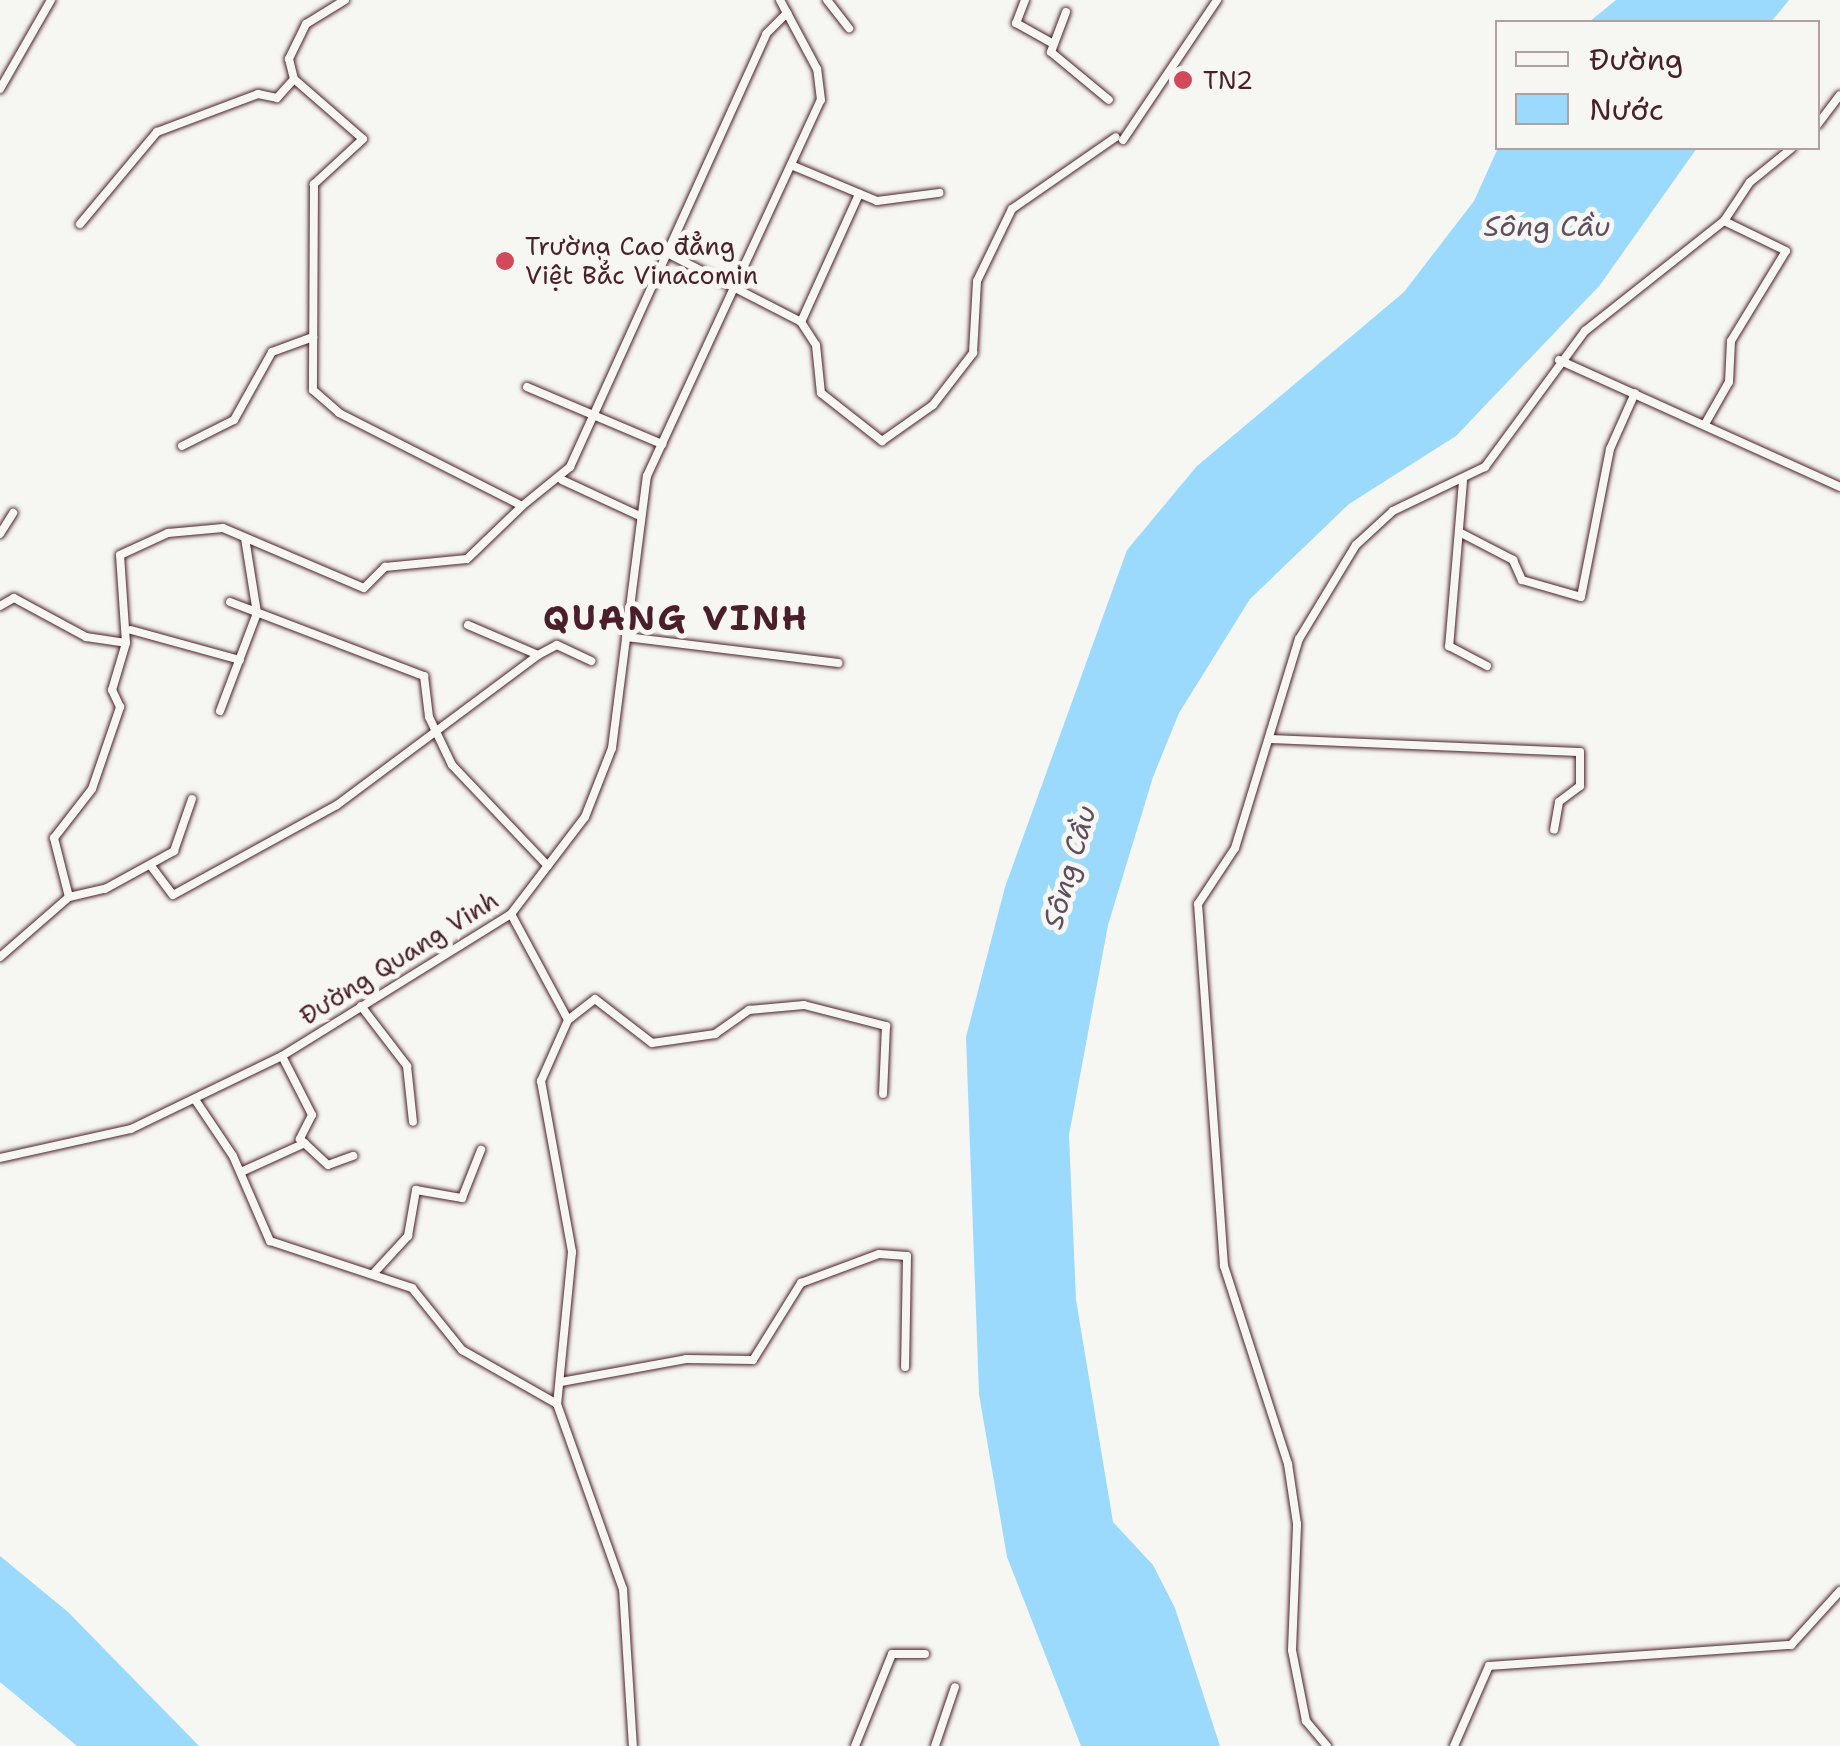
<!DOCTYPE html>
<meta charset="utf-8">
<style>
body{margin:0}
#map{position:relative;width:1840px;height:1746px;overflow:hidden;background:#f6f6f2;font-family:"Shantell Sans",sans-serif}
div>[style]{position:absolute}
.water>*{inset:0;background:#9bdafd}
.roads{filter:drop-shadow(0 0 2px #4a1f2b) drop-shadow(0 0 2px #4a1f2b)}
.minor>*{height:8px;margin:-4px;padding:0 4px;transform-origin:4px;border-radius:4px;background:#f6f6f2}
.dots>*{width:28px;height:28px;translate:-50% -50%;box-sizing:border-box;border:5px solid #f6f6f2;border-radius:50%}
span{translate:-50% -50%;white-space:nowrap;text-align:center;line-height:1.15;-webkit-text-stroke:10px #f6f6f2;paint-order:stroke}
.poi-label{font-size:25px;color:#4a1f2b}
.left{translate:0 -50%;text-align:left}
.street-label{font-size:25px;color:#4a1f2b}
.water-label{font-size:28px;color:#5e4e60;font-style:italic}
.district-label{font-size:35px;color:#4a1f2b;font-weight:700;letter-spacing:2.5px}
.legend{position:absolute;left:1495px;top:20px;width:325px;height:130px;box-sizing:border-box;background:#f6f6f2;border:2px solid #b1a0a2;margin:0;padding:12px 18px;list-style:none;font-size:30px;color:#4a1f2b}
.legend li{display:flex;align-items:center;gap:20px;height:50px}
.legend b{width:50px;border:2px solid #b1a0a2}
</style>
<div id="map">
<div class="water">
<i style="clip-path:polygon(1616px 0,1789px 0,1771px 22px,1589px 22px)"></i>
<i style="clip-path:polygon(1498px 148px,1697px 148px,1600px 285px,1456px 436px,1349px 504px,1250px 599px,1179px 713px,1153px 777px,1108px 925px,1069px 1135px,1076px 1300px,1113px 1522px,1153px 1565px,1175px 1608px,1220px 1746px,1081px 1746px,1007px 1557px,979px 1394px,966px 1037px,1005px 887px,1127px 550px,1197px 466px,1404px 292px,1474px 201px)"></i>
<i style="clip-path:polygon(0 1556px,68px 1612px,199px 1746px,77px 1746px,0 1682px)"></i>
</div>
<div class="roads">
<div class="minor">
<i style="left:345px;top:0;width:46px;rotate:148.4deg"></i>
<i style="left:306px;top:24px;width:39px;rotate:116deg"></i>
<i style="left:289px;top:59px;width:21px;rotate:76deg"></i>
<i style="left:294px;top:79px;width:91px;rotate:41deg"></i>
<i style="left:363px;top:139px;width:67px;rotate:137.4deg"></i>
<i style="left:314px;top:184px;width:206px;rotate:90.3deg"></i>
<i style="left:313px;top:390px;width:35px;rotate:41deg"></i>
<i style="left:339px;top:413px;width:205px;rotate:26.9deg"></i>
<i style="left:522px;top:506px;width:62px;rotate:-39.1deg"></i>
<i style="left:570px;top:467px;width:475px;rotate:-65.6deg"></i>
<i style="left:766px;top:34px;width:30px;rotate:-45deg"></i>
<i style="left:827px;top:0;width:36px;rotate:52deg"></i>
<i style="left:1025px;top:0;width:25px;rotate:111deg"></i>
<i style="left:1016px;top:23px;width:41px;rotate:29.1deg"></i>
<i style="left:1066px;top:12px;width:43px;rotate:110.6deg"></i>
<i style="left:1051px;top:52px;width:75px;rotate:39.6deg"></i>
<i style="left:0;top:89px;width:103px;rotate:-60.2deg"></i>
<i style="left:1818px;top:124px;width:36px;rotate:-53deg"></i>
<i style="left:1123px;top:140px;width:169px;rotate:-56.1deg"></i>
<i style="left:791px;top:165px;width:93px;rotate:22.7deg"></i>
<i style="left:877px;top:201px;width:63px;rotate:-7.4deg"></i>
<i style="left:80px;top:224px;width:120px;rotate:-50.1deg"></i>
<i style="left:157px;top:132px;width:108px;rotate:-20.6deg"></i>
<i style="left:258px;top:94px;width:19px;rotate:12deg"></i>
<i style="left:277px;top:98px;width:25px;rotate:-48deg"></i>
<i style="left:667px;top:253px;width:151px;rotate:27.2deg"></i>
<i style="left:801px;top:322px;width:27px;rotate:57deg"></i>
<i style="left:816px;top:345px;width:48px;rotate:84.1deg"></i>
<i style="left:821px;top:393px;width:78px;rotate:38.2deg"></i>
<i style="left:882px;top:441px;width:62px;rotate:-35.2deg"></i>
<i style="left:933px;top:405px;width:66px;rotate:-52.4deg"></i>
<i style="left:973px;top:353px;width:72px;rotate:-86.8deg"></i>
<i style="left:977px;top:281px;width:80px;rotate:-64.1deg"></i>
<i style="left:1012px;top:209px;width:126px;rotate:-34.7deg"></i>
<i style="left:801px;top:322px;width:141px;rotate:-65.6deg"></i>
<i style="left:1559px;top:360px;width:308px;rotate:24.3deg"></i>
<i style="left:527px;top:387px;width:147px;rotate:22.9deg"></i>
<i style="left:1705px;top:424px;width:48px;rotate:-60.3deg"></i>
<i style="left:1729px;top:382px;width:41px;rotate:-87.2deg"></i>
<i style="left:1731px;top:341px;width:105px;rotate:-58.6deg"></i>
<i style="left:1786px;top:251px;width:69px;rotate:-154.2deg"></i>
<i style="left:182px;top:446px;width:58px;rotate:-26.6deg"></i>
<i style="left:234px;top:420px;width:78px;rotate:-60.8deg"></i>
<i style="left:272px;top:352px;width:44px;rotate:-20.1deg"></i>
<i style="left:562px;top:480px;width:86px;rotate:24.8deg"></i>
<i style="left:1463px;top:481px;width:166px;rotate:94.8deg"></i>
<i style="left:1449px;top:646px;width:43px;rotate:27.8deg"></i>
<i style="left:1461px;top:533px;width:59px;rotate:27.4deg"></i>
<i style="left:1513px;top:560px;width:22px;rotate:66deg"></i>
<i style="left:1522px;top:580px;width:61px;rotate:16.1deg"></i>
<i style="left:1581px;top:597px;width:151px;rotate:-78.9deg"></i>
<i style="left:1610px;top:449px;width:61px;rotate:-65.9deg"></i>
<i style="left:0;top:534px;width:25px;rotate:-58deg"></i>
<i style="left:230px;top:602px;width:208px;rotate:20.9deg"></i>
<i style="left:424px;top:676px;width:41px;rotate:83deg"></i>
<i style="left:429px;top:717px;width:53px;rotate:64.4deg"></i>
<i style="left:452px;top:765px;width:139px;rotate:46.5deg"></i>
<i style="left:0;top:606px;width:16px;rotate:-30deg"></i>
<i style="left:14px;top:598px;width:82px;rotate:28.4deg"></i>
<i style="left:86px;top:637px;width:40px;rotate:8.5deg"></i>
<i style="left:126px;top:643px;width:88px;rotate:-93.9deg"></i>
<i style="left:120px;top:555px;width:53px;rotate:-24.6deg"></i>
<i style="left:168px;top:533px;width:55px;rotate:-5.2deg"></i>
<i style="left:223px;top:528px;width:153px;rotate:23.1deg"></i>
<i style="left:364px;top:588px;width:30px;rotate:-45deg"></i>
<i style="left:385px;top:567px;width:82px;rotate:-5.6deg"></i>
<i style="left:467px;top:559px;width:76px;rotate:-43.9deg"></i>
<i style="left:468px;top:625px;width:76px;rotate:23.2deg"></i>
<i style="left:538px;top:655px;width:21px;rotate:-28deg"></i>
<i style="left:557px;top:645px;width:38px;rotate:25deg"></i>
<i style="left:131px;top:630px;width:113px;rotate:15.4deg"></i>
<i style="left:626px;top:637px;width:214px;rotate:7deg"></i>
<i style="left:112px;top:690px;width:49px;rotate:-73.4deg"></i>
<i style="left:220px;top:711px;width:105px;rotate:-69.3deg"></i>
<i style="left:257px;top:613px;width:76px;rotate:-99.1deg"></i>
<i style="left:1269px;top:739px;width:311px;rotate:2.4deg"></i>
<i style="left:1580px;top:752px;width:34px;rotate:90deg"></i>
<i style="left:1580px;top:786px;width:26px;rotate:143deg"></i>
<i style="left:1559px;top:802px;width:28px;rotate:100deg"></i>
<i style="left:151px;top:866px;width:36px;rotate:53deg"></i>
<i style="left:173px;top:895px;width:187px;rotate:-28.8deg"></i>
<i style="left:337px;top:805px;width:251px;rotate:-36.7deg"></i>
<i style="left:69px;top:897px;width:61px;rotate:-104.3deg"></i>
<i style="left:54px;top:838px;width:62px;rotate:-52.2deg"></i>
<i style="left:92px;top:789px;width:87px;rotate:-71.1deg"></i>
<i style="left:120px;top:707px;width:19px;rotate:-115deg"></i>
<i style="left:511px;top:914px;width:120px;rotate:61.7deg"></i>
<i style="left:568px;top:1020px;width:67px;rotate:113.9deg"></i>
<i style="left:541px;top:1081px;width:174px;rotate:79.7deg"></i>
<i style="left:572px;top:1252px;width:153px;rotate:95.6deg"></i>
<i style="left:0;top:957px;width:91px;rotate:-41deg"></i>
<i style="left:69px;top:897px;width:37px;rotate:-13deg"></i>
<i style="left:105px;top:889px;width:79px;rotate:-28.8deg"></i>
<i style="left:174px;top:851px;width:55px;rotate:-70.9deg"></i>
<i style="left:361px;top:1006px;width:76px;rotate:52.5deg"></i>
<i style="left:407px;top:1066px;width:56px;rotate:83.9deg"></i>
<i style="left:568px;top:1020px;width:34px;rotate:-38deg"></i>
<i style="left:595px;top:999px;width:72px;rotate:37.7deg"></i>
<i style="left:652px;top:1043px;width:64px;rotate:-8.1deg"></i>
<i style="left:715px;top:1034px;width:42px;rotate:-35.2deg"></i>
<i style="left:749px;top:1010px;width:55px;rotate:-5.2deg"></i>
<i style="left:804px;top:1005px;width:85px;rotate:14.4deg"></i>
<i style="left:886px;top:1026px;width:68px;rotate:92.5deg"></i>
<i style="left:282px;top:1056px;width:66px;rotate:63deg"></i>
<i style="left:312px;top:1115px;width:27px;rotate:117deg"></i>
<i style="left:300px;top:1139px;width:38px;rotate:43deg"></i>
<i style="left:328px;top:1165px;width:27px;rotate:-20deg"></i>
<i style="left:196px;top:1101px;width:66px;rotate:56.1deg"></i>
<i style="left:233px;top:1156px;width:93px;rotate:66.5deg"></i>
<i style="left:270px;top:1241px;width:150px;rotate:18.3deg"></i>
<i style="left:412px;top:1288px;width:80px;rotate:51.1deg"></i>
<i style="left:462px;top:1350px;width:109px;rotate:29.6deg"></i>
<i style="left:557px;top:1404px;width:196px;rotate:70.4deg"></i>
<i style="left:623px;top:1589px;width:157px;rotate:86.4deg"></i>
<i style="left:0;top:1158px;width:134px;rotate:-12.5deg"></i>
<i style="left:131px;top:1129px;width:168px;rotate:-25.8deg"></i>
<i style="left:282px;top:1056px;width:269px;rotate:-31.8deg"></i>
<i style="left:511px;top:914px;width:122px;rotate:-52.7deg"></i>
<i style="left:585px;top:817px;width:74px;rotate:-68.6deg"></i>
<i style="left:612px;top:748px;width:274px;rotate:-82.7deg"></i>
<i style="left:647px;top:476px;width:414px;rotate:-65.2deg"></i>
<i style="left:821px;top:100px;width:31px;rotate:-97deg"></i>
<i style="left:817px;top:69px;width:78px;rotate:-118.2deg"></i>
<i style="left:241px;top:1172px;width:70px;rotate:-24.4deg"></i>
<i style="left:373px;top:1274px;width:52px;rotate:-47.4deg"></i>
<i style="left:408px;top:1236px;width:47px;rotate:-80.1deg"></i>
<i style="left:416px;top:1190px;width:47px;rotate:9.9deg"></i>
<i style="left:462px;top:1198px;width:52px;rotate:-68.4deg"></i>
<i style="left:561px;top:1382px;width:127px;rotate:-10.4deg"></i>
<i style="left:686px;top:1359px;width:67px;rotate:0.9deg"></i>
<i style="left:753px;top:1360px;width:91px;rotate:-58.1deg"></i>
<i style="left:801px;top:1283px;width:83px;rotate:-20.4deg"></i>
<i style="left:879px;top:1254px;width:28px;rotate:4deg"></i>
<i style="left:907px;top:1256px;width:111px;rotate:91deg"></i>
<i style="left:855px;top:1746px;width:99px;rotate:-68.1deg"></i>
<i style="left:892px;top:1654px;width:33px"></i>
<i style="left:935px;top:1746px;width:62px;rotate:-71.3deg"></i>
<i style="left:1327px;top:1746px;width:33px;rotate:-130deg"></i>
<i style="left:1306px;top:1721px;width:72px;rotate:-101.2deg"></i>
<i style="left:1292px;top:1650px;width:126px;rotate:-87.7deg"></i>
<i style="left:1297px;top:1524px;width:61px;rotate:-98.5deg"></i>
<i style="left:1288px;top:1464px;width:208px;rotate:-107.9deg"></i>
<i style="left:1224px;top:1266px;width:363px;rotate:-94.1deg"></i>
<i style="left:1198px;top:904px;width:67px;rotate:-56.5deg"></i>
<i style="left:1235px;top:848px;width:219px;rotate:-73deg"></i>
<i style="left:1299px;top:639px;width:110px;rotate:-58.8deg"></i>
<i style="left:1356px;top:545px;width:50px;rotate:-42.6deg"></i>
<i style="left:1393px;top:511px;width:102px;rotate:-25.6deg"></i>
<i style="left:1485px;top:467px;width:169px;rotate:-53.7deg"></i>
<i style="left:1585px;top:331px;width:177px;rotate:-38.4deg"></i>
<i style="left:1724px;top:221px;width:47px;rotate:-56.3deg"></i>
<i style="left:1750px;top:182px;width:54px;rotate:-39deg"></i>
<i style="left:1454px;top:1746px;width:87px;rotate:-66.4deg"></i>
<i style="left:1489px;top:1666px;width:303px;rotate:-4deg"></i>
<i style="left:1791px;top:1645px;width:73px;rotate:-47.8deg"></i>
</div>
</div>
<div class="dots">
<i style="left:1183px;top:80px;background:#d1495b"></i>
<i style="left:505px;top:261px;background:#d1495b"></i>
</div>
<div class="poi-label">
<span class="left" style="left:1203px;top:80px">TN2</span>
<span class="left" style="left:525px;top:261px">Trường Cao đẳng<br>Việt Bắc Vinacomin</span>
</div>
<div class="street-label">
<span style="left:399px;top:958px;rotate:-32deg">Đường Quang Vinh</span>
</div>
<div class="water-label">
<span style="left:1547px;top:226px">Sông Cầu</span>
<span style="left:1069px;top:867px;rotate:-74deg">Sông Cầu</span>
</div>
<div class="district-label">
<span style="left:676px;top:618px">QUANG VINH</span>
</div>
<ul class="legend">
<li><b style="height:12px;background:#f6f6f2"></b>Đường</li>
<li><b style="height:28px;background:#9bdafd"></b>Nước</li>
</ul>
</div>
